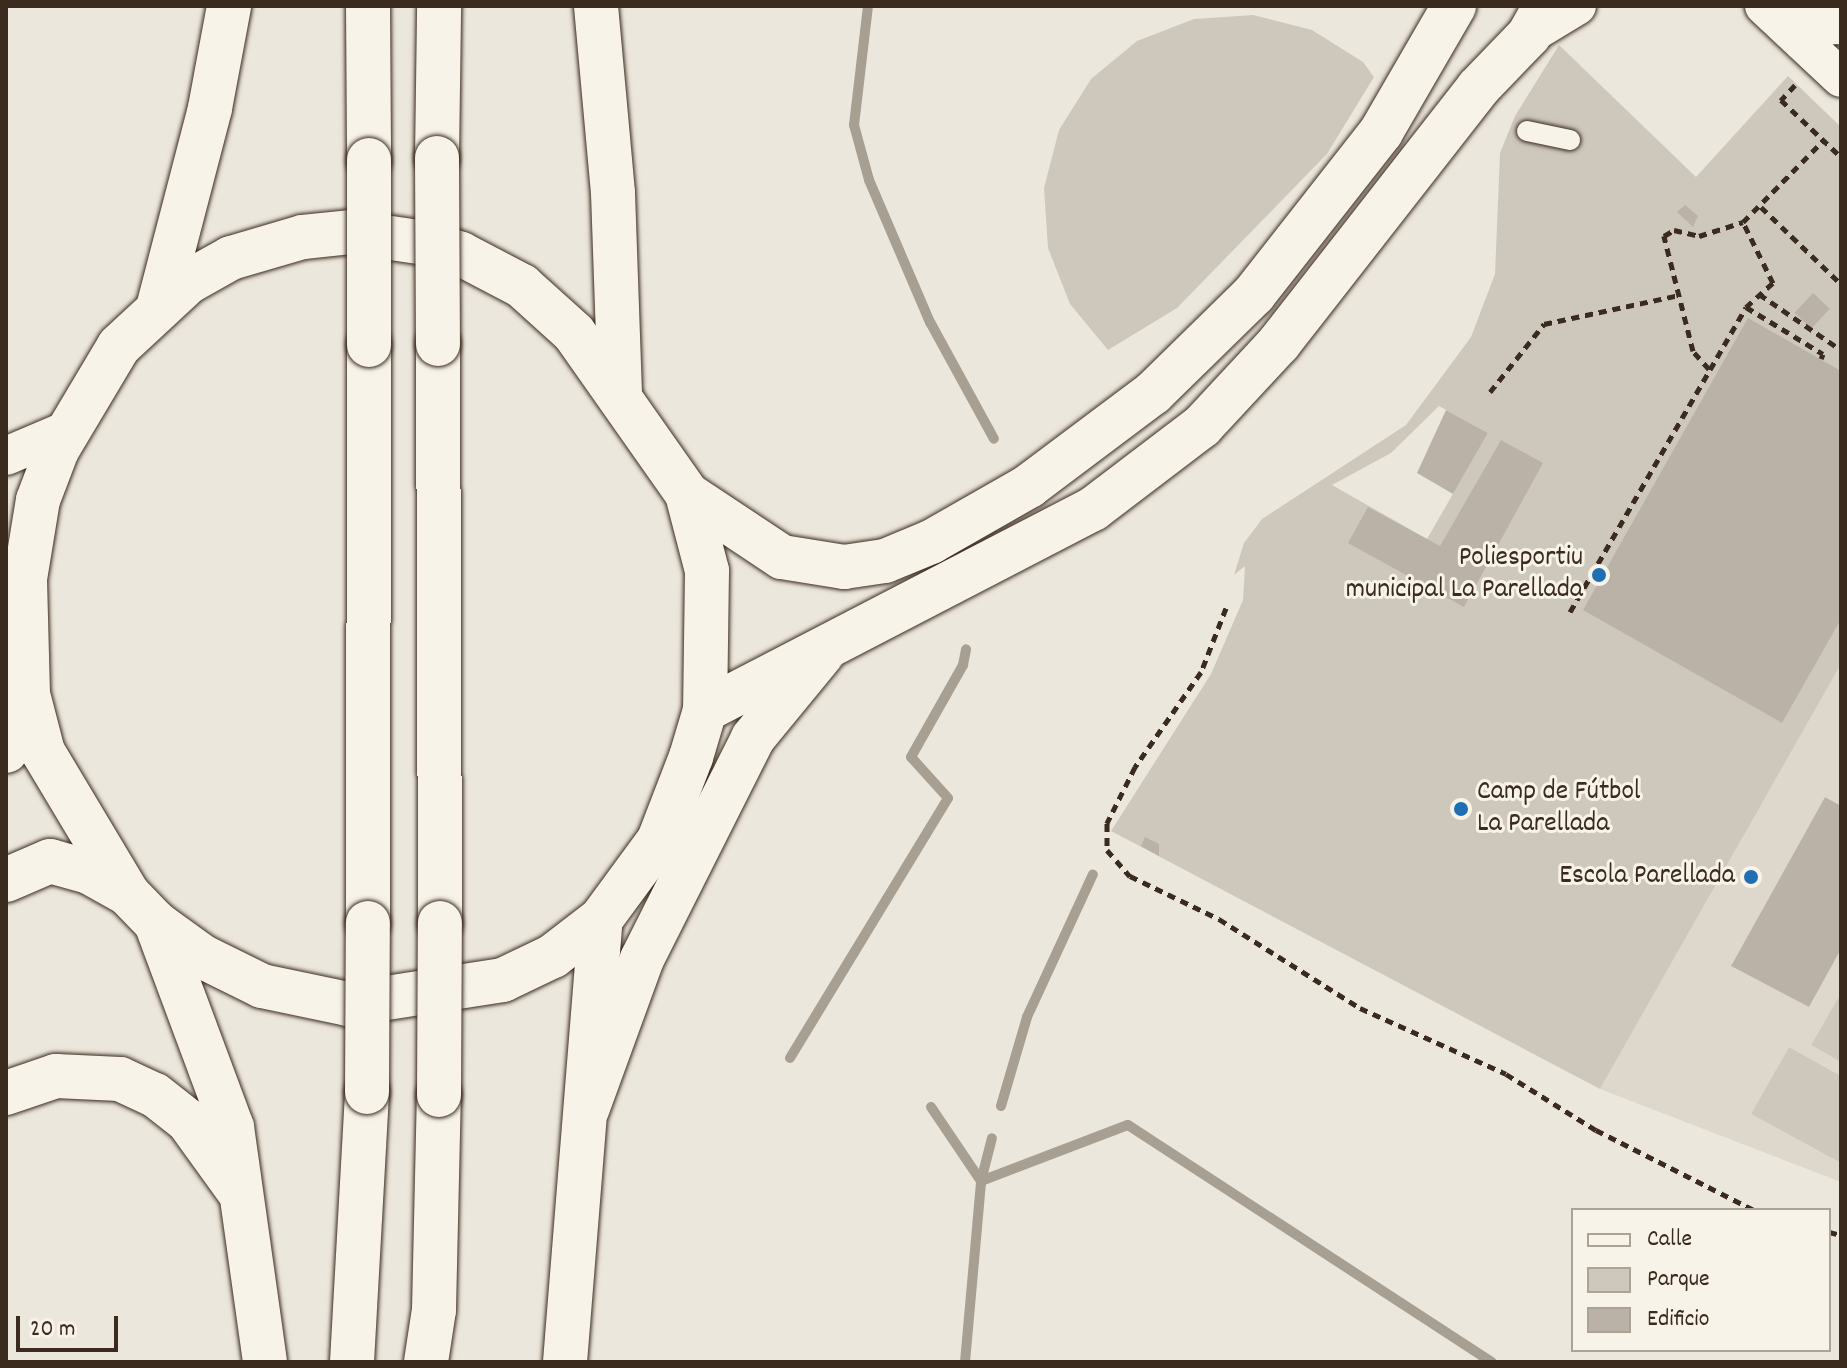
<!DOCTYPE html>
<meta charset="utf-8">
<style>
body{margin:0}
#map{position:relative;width:1847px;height:1368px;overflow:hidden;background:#ece7dc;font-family:Dekko,sans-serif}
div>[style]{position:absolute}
.built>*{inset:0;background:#ddd7cc}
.green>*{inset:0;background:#cec8bc}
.stream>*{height:10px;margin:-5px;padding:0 5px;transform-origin:5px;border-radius:5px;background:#a89f93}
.building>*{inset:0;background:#bab2a7;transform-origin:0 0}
.path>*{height:5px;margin-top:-2.5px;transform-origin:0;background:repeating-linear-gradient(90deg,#3b2a1e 0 8px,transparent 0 14px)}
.roads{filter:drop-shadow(0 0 2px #3b2a1e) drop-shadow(0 0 2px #3b2a1e)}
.service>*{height:20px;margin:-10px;padding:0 10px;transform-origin:10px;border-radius:10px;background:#f7f3e8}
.minor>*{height:38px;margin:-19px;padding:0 19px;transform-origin:19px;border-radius:19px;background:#f7f3e8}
.tertiary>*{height:44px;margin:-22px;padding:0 22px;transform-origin:22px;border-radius:22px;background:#f7f3e8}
.primary>*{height:44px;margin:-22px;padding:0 22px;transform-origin:22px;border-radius:22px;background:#f7f3e8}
.motorway>*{height:44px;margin:-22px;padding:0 22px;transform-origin:22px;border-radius:22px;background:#f7f3e8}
.bridges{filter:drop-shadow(0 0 2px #3b2a1e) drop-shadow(0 0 2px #3b2a1e)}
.motorway-bridge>*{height:44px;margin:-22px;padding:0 22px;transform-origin:22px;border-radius:22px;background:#f7f3e8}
.dots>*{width:22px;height:22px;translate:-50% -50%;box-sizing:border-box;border:4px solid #f7f3e8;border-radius:50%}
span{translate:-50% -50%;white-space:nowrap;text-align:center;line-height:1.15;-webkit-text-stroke:6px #f7f3e8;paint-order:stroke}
.poi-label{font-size:28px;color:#3b2a1e}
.right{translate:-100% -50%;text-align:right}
.left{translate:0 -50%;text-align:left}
.frame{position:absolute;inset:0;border:8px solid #3b2a1e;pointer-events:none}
.legend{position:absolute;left:1571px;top:1208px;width:260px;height:144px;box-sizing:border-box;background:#f7f3e8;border:2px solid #aca397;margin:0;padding:10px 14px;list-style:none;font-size:24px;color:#3b2a1e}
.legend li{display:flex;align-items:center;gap:16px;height:40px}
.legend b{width:40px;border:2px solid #aca397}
.scale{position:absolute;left:16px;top:1316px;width:102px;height:36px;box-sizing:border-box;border:4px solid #3b2a1e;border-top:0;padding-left:10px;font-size:24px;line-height:28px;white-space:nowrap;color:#3b2a1e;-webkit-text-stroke:6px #f7f3e8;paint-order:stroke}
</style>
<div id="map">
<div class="built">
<i style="clip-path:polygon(1841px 664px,1841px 806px,1825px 797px,1731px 966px,1809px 1007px,1841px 949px,1841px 993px,1811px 1045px,1841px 1062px,1841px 1076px,1789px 1047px,1751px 1114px,1841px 1163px,1841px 1182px,1600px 1089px)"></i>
</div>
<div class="green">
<i style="clip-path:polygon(1253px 15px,1312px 30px,1363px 62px,1374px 77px,1327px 154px,1177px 308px,1108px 350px,1070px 304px,1048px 248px,1044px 188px,1059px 130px,1091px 79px,1137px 41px,1194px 19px)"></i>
<i style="clip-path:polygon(evenodd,1559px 45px,1696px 177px,1788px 76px,1841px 127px,1841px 664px,1600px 1089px,1111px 831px,1211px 674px,1243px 600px,1245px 566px,1234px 575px,1244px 543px,1262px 519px,1406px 425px,1471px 337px,1495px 274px,1500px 153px,1515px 116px,1559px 45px,1439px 406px,1488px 433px,1427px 539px,1332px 485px,1391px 453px,1439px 406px)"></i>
<i style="clip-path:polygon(1841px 993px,1841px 1062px,1811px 1045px)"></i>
<i style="clip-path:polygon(1789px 1047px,1841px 1076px,1841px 1163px,1751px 1114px)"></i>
</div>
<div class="stream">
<i style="left:868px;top:6px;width:120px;rotate:96.7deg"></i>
<i style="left:854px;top:125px;width:57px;rotate:74.7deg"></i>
<i style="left:869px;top:180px;width:155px;rotate:66.8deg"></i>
<i style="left:930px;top:322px;width:133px;rotate:61.3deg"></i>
<i style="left:790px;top:1058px;width:304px;rotate:-58.7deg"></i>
<i style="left:948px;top:798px;width:55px;rotate:-132.1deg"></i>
<i style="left:911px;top:757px;width:106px;rotate:-60.5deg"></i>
<i style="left:963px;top:665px;width:16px;rotate:-79deg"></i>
<i style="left:1001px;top:1106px;width:93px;rotate:-73.7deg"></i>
<i style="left:1027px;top:1017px;width:157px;rotate:-65.2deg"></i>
<i style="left:931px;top:1107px;width:89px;rotate:56deg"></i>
<i style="left:981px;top:1181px;width:157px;rotate:-20.9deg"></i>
<i style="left:1128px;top:1125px;width:434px;rotate:33.1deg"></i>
<i style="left:965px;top:1362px;width:182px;rotate:-84.9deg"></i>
<i style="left:981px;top:1181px;width:44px;rotate:-75.7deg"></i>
</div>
<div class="building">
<i style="clip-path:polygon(1685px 205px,1698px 216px,1693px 227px,1677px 212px)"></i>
<i style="left:1813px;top:293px;width:23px;height:27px;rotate:43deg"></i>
<i style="clip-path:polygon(1748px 318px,1841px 371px,1841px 619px,1782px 723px,1583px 610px)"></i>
<i style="clip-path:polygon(1446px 410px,1488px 433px,1453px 494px,1417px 473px)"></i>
<i style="clip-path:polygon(1501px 440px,1543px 463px,1464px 607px,1348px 543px,1368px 507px,1440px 546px)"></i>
<i style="clip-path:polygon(1825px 797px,1841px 806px,1841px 949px,1809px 1007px,1731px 966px)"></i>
<i style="clip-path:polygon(1145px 837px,1159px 844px,1159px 856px,1141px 846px)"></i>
</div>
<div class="path">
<i style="left:1795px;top:85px;width:21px;rotate:133deg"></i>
<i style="left:1781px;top:100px;width:83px;rotate:43.5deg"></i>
<i style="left:1761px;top:207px;width:111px;rotate:43.9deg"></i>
<i style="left:1759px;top:294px;width:99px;rotate:34.3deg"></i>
<i style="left:1746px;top:307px;width:90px;rotate:31.4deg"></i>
<i style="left:1823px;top:354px;width:5px;rotate:112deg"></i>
<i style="left:1709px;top:369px;width:24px;rotate:-132deg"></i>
<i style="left:1693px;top:351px;width:119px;rotate:-104.2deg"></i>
<i style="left:1664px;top:236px;width:12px;rotate:-31deg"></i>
<i style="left:1674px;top:230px;width:26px;rotate:13deg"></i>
<i style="left:1699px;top:236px;width:46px;rotate:-17.7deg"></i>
<i style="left:1743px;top:222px;width:115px;rotate:-45.4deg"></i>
<i style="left:1490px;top:392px;width:87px;rotate:-51.5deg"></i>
<i style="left:1544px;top:324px;width:138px;rotate:-12.1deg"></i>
<i style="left:1226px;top:608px;width:69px;rotate:111.3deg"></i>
<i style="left:1201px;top:672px;width:116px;rotate:124.8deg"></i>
<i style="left:1135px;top:767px;width:63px;rotate:116.6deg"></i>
<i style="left:1107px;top:823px;width:27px;rotate:90deg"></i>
<i style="left:1107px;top:850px;width:35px;rotate:49deg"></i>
<i style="left:1130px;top:876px;width:99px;rotate:25.8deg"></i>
<i style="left:1219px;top:919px;width:167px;rotate:32.3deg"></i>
<i style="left:1360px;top:1008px;width:160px;rotate:24.3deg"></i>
<i style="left:1506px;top:1074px;width:106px;rotate:31.9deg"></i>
<i style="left:1596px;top:1130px;width:177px;rotate:26.9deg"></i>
<i style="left:1570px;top:612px;width:352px;rotate:-60deg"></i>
<i style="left:1746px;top:307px;width:36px;rotate:-42deg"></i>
<i style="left:1773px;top:283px;width:68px;rotate:-116.2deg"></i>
<i style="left:1829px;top:1232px;width:12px;rotate:14deg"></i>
</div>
<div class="roads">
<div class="service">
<i style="left:1527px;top:131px;width:44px;rotate:11.8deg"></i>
</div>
<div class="minor">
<i style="left:1764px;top:6px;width:105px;rotate:43.1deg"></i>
<i style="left:1788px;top:27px;width:53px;rotate:-2.2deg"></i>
<i style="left:1529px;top:35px;width:56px;rotate:-31.1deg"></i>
<i style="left:6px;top:456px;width:64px;rotate:-23deg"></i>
</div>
<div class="tertiary">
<i style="left:687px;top:494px;width:114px;rotate:33.6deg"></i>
<i style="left:782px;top:557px;width:63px;rotate:9.2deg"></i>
<i style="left:844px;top:567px;width:41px;rotate:-8.3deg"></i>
<i style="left:885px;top:561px;width:50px;rotate:-22.4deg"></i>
<i style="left:931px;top:542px;width:113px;rotate:-29.7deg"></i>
<i style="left:1029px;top:486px;width:155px;rotate:-36.9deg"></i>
<i style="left:1153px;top:393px;width:141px;rotate:-44.4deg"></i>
<i style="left:1254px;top:294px;width:206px;rotate:-51.9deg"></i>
<i style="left:1381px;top:132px;width:146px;rotate:-59.9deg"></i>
<i style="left:705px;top:710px;width:437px;rotate:-27.4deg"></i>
<i style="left:1093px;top:509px;width:137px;rotate:-37.3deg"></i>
<i style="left:1202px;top:426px;width:113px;rotate:-47.1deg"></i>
<i style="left:1279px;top:343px;width:323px;rotate:-52deg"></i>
<i style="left:1478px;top:88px;width:74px;rotate:-46.1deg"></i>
<i style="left:1529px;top:35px;width:33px;rotate:-61deg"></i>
</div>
<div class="primary">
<i style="left:350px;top:232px;width:83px;rotate:8.3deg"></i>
<i style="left:432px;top:244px;width:31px;rotate:19deg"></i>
<i style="left:461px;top:254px;width:69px;rotate:27.7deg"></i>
<i style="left:522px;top:286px;width:70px;rotate:42.1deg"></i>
<i style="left:574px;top:333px;width:197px;rotate:54.9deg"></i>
<i style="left:687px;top:494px;width:80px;rotate:75.4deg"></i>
<i style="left:707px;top:571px;width:139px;rotate:90.8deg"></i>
<i style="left:705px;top:710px;width:49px;rotate:106.6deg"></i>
<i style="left:691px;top:757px;width:89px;rotate:111.1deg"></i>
<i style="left:659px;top:840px;width:98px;rotate:126.3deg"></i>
<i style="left:601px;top:919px;width:61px;rotate:142.4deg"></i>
<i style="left:553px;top:956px;width:55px;rotate:154.4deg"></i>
<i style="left:503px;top:980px;width:157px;rotate:171.2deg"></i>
<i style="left:348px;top:1004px;width:88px;rotate:-168.2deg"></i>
<i style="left:262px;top:986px;width:66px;rotate:-153.8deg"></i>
<i style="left:203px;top:957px;width:58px;rotate:-144.1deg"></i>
<i style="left:156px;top:923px;width:40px;rotate:-134deg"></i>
<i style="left:128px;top:894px;width:165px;rotate:-120.9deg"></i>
<i style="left:43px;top:752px;width:60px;rotate:-104.5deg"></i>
<i style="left:28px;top:694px;width:115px;rotate:-91.5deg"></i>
<i style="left:25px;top:579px;width:80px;rotate:-80.7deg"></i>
<i style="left:38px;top:500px;width:53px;rotate:-69.2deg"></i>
<i style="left:57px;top:450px;width:121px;rotate:-59.2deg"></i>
<i style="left:119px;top:346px;width:94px;rotate:-42.8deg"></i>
<i style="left:188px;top:282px;width:49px;rotate:-29.2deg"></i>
<i style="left:231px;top:258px;width:75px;rotate:-16.3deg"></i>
<i style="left:303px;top:237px;width:47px;rotate:-6.1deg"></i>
<i style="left:6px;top:751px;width:61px;rotate:-68.9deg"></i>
<i style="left:6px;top:880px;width:48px;rotate:-23.4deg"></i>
<i style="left:50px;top:861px;width:41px;rotate:15.8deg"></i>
<i style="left:89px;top:872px;width:41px;rotate:29.1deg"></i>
</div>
<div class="motorway">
<i style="left:368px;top:6px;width:154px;rotate:89.6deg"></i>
<i style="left:596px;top:6px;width:188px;rotate:84.8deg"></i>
<i style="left:613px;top:193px;width:198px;rotate:88deg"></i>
<i style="left:437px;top:158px;width:152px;rotate:-89.2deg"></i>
<i style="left:158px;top:308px;width:207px;rotate:-75.4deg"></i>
<i style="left:210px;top:108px;width:104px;rotate:-79.4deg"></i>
<i style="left:438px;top:344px;width:579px;rotate:89.8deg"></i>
<i style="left:156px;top:923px;width:218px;rotate:69.6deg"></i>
<i style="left:232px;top:1127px;width:237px;rotate:82deg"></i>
<i style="left:368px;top:923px;width:578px;rotate:-89.9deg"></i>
<i style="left:6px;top:1093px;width:53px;rotate:-18.8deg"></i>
<i style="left:56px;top:1076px;width:64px;rotate:2.7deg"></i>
<i style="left:120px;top:1079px;width:38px;rotate:25deg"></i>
<i style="left:155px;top:1095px;width:42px;rotate:38.2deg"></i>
<i style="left:188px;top:1121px;width:84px;rotate:54.2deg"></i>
<i style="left:587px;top:1110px;width:161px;rotate:-70deg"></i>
<i style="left:642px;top:959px;width:247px;rotate:-63.3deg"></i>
<i style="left:753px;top:738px;width:109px;rotate:-50.6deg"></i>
<i style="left:352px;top:1362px;width:270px;rotate:-86.8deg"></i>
<i style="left:426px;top:1362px;width:53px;rotate:-81.3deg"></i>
<i style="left:434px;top:1310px;width:215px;rotate:-88.7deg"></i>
<i style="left:565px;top:1362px;width:444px;rotate:-85.4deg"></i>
</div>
</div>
<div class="bridges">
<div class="motorway-bridge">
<i style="left:437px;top:158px;width:186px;rotate:89.7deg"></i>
<i style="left:369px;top:160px;width:185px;rotate:90deg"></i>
<i style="left:367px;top:1092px;width:169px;rotate:-89.7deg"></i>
<i style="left:439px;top:1095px;width:172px;rotate:-89.7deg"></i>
</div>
</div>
<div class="dots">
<i style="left:1599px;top:575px;background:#1f6fb2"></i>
<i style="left:1461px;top:809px;background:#1f6fb2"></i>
<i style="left:1751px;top:877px;background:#1f6fb2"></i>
</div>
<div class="poi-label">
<span class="right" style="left:1583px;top:575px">Poliesportiu<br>municipal La Parellada</span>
<span class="left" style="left:1477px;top:809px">Camp de Fútbol<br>La Parellada</span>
<span class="right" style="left:1735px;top:877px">Escola Parellada</span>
</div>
<div class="frame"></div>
<ul class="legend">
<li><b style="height:10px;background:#f7f3e8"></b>Calle</li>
<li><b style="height:22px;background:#cec8bc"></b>Parque</li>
<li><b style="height:22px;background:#bab2a7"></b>Edificio</li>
</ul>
<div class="scale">20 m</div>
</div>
